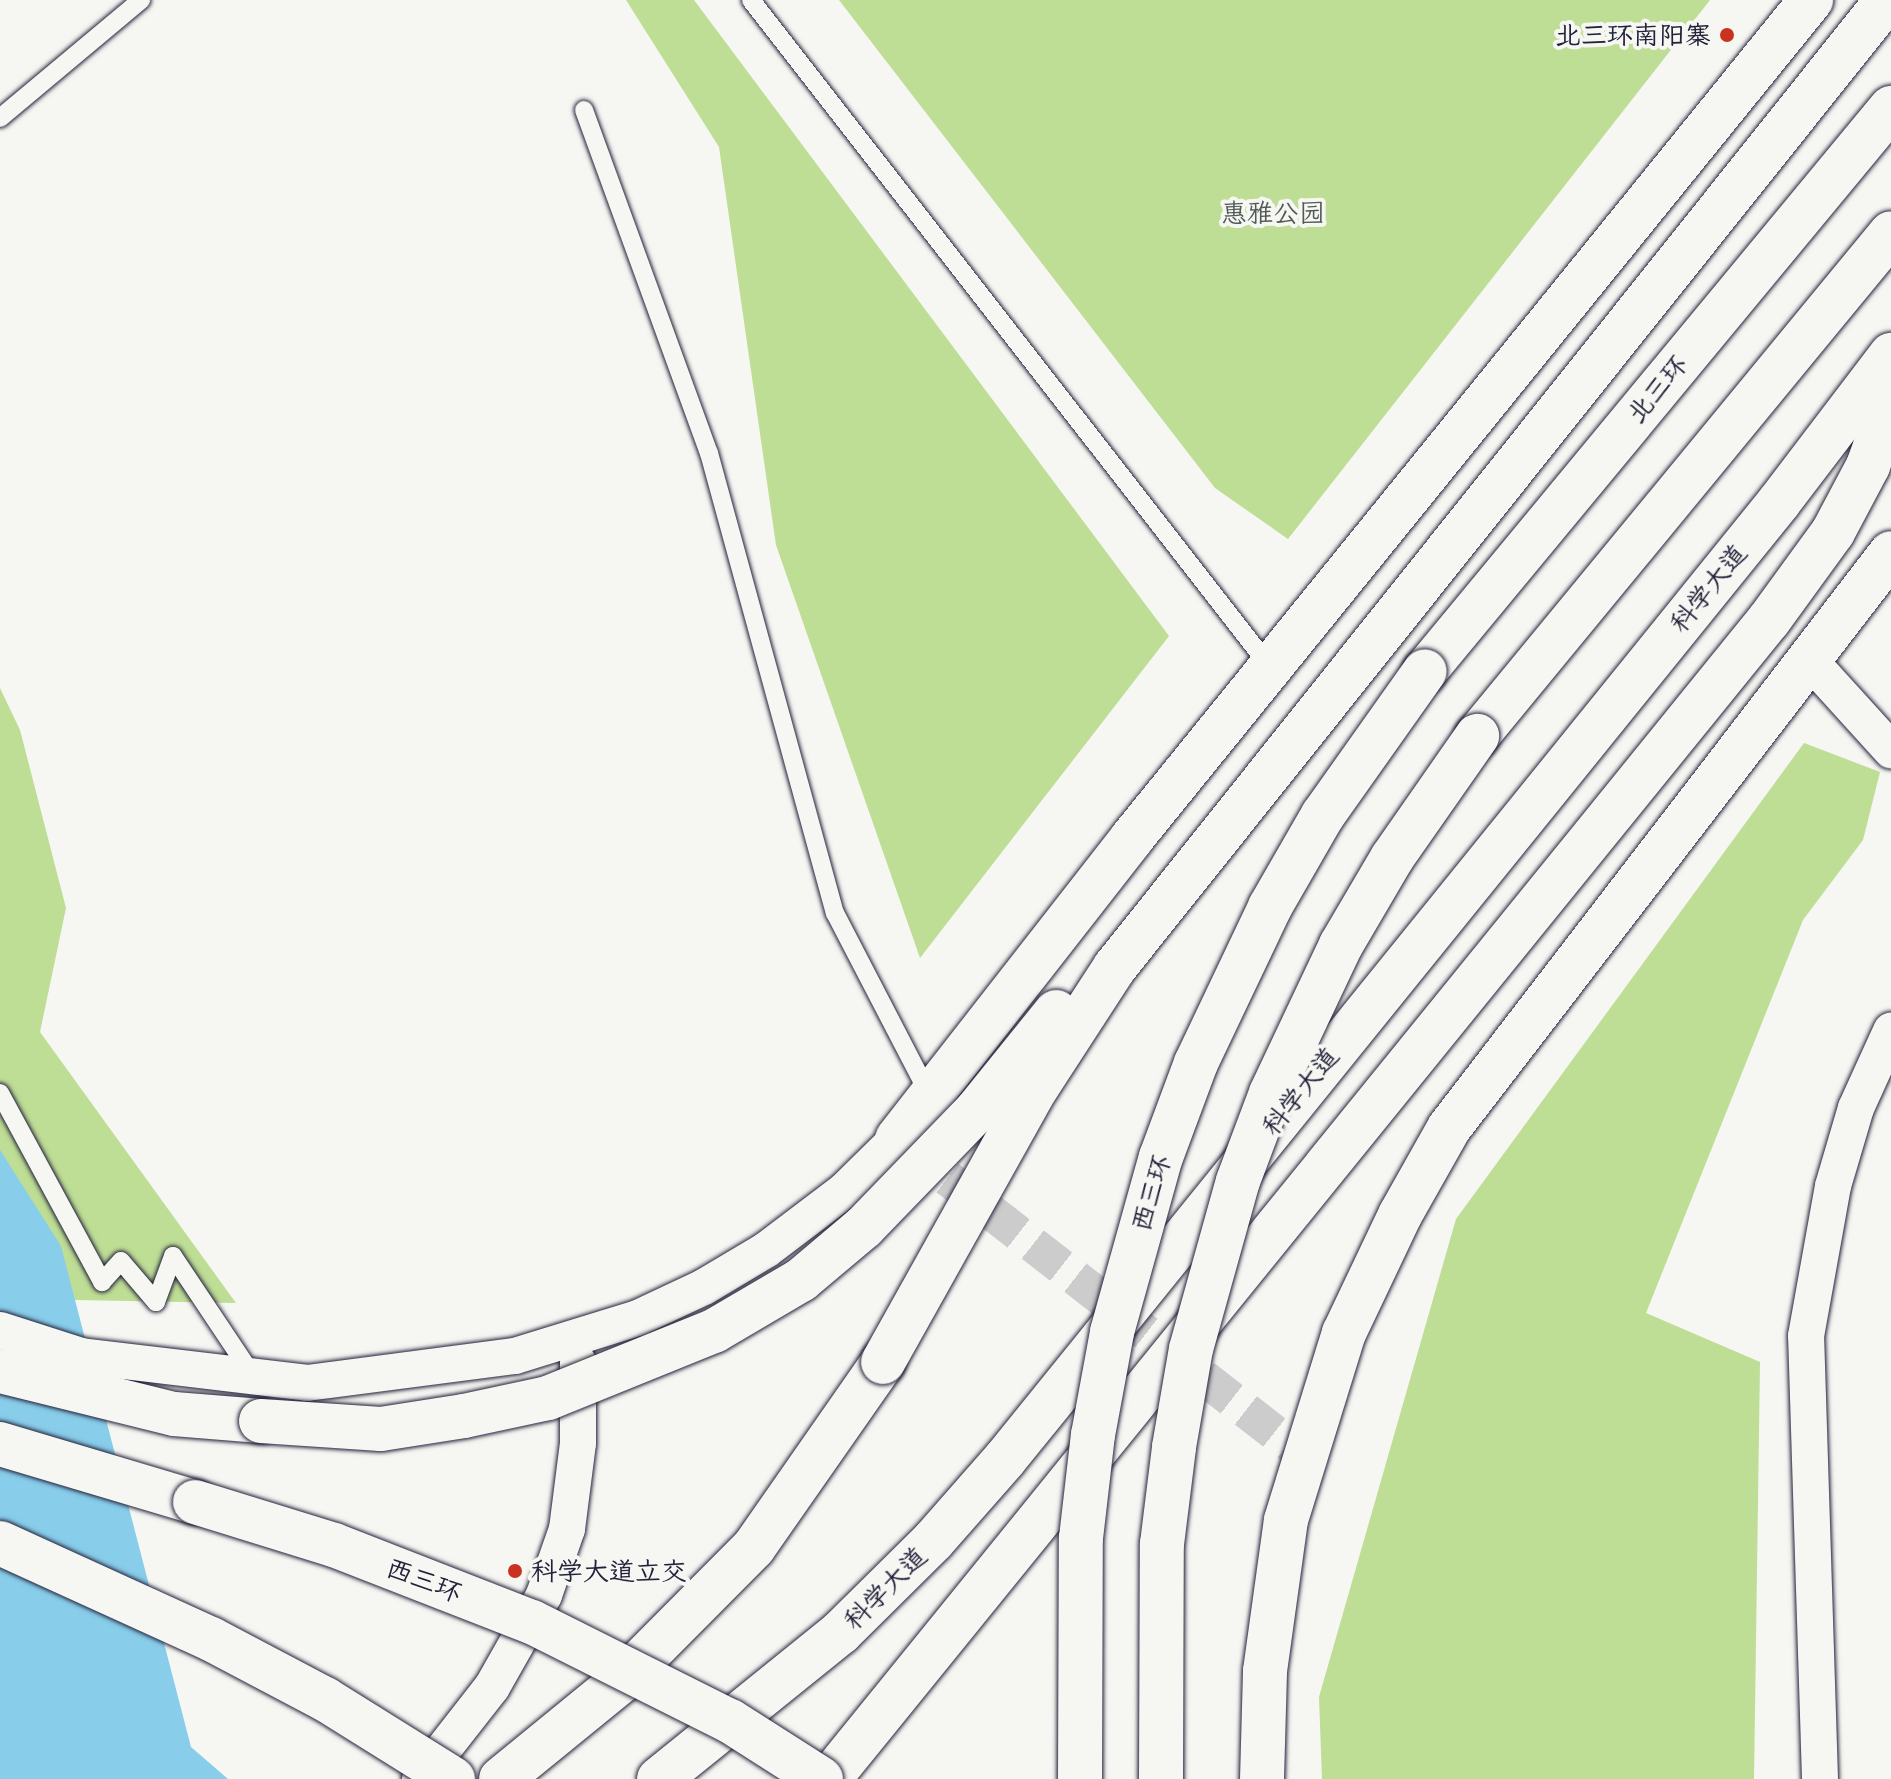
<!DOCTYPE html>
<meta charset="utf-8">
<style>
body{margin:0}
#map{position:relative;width:1891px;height:1779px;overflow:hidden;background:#f6f6f2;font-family:Mali,"LXGW WenKai TC",sans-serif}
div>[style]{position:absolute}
.green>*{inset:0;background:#bedd95}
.water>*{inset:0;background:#88cdea}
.street-tunnel>*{height:36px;margin-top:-18px;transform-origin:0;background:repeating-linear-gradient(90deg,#cccccd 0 36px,transparent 0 54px)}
.roads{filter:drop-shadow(0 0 2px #22223b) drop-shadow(0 0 2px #22223b)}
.lane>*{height:18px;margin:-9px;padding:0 9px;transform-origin:9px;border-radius:9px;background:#f6f6f2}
.street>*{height:36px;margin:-18px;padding:0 18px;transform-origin:18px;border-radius:18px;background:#f6f6f2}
.secondary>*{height:44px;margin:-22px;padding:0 22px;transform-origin:22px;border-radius:22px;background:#f6f6f2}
.primary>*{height:44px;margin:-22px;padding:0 22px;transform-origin:22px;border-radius:22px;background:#f6f6f2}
.highway>*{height:44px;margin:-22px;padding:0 22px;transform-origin:22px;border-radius:22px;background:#f6f6f2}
.bridges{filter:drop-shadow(0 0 2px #22223b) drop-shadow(0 0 2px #22223b)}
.primary-bridge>*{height:44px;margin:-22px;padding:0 22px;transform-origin:22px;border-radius:22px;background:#f6f6f2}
.highway-bridge>*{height:44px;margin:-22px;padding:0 22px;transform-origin:22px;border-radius:22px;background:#f6f6f2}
.dots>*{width:22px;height:22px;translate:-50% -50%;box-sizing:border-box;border:4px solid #f6f6f2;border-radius:50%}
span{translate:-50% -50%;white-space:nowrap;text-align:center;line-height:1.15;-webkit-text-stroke:8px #f6f6f2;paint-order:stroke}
.poi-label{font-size:26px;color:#22223b}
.right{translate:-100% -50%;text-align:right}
.left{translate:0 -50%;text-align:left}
.park-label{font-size:26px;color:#515a56}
.street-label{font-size:26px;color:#22223b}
</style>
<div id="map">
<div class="green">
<i style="clip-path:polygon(626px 0,694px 0,1169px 636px,920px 958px,776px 545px,719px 147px)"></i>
<i style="clip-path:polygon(839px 0,1710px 0,1288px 539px,1215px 488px)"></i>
<i style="clip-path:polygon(0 688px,20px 730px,66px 908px,40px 1032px,236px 1303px,75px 1300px,0 1276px)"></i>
<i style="clip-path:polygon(1804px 743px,1880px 772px,1863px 840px,1803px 920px,1646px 1313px,1760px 1362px,1754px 1779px,1322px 1779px,1319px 1697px,1456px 1219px)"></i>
</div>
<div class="water">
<i style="clip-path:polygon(0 1150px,61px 1246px,191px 1747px,228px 1779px,0 1779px)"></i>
</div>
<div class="street-tunnel">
<i style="left:905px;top:1145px;width:504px;rotate:37.91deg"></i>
</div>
<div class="roads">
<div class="lane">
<i style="left:751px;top:0;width:845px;rotate:52.11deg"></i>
<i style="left:584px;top:110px;width:365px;rotate:70deg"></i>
<i style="left:709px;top:453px;width:477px;rotate:74.7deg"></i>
<i style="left:835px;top:913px;width:204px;rotate:62.6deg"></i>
<i style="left:0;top:118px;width:184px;rotate:-39.9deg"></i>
<i style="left:0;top:1093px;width:215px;rotate:61.6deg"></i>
<i style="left:102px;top:1282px;width:28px;rotate:-48deg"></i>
<i style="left:121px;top:1261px;width:54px;rotate:49.5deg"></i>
<i style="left:156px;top:1302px;width:49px;rotate:-69.7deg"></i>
<i style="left:173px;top:1256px;width:144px;rotate:56.3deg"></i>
</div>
<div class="street">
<i style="left:1812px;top:663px;width:118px;rotate:47.8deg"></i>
<i style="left:0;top:1330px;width:85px;rotate:17.8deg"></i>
<i style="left:81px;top:1356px;width:228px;rotate:6.8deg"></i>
<i style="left:307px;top:1383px;width:210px;rotate:-7.4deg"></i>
<i style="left:515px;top:1356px;width:129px;rotate:-17.2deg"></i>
<i style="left:638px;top:1318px;width:73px;rotate:-25.2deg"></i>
<i style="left:704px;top:1287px;width:72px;rotate:-30.8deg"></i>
<i style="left:766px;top:1250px;width:98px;rotate:-37.1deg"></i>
<i style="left:844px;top:1191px;width:74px;rotate:-44.5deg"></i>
<i style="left:420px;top:1779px;width:117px;rotate:-52deg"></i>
<i style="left:492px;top:1687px;width:106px;rotate:-60.5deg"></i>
<i style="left:544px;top:1595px;width:70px;rotate:-70.8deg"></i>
<i style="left:567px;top:1529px;width:87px;rotate:-82.7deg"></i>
<i style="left:578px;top:1443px;width:81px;rotate:-90deg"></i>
<i style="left:1820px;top:1779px;width:443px;rotate:-91.8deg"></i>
<i style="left:1806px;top:1336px;width:152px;rotate:-79.8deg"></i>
<i style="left:1833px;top:1186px;width:81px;rotate:-73.6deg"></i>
<i style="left:1856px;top:1108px;width:85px;rotate:-65.6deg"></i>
</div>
<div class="secondary">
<i style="left:897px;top:1139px;width:382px;rotate:-52deg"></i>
<i style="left:1132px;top:838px;width:1079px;rotate:-50.98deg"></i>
<i style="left:1262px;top:1779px;width:108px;rotate:-88.4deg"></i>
<i style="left:1265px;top:1671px;width:152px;rotate:-82.1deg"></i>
<i style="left:1286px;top:1520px;width:196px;rotate:-72.8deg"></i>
<i style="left:1344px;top:1333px;width:131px;rotate:-64.6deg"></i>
<i style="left:1400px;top:1215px;width:100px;rotate:-60.6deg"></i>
<i style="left:1449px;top:1128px;width:725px;rotate:-52.45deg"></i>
</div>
<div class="primary">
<i style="left:0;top:1371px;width:179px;rotate:13.9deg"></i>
<i style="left:174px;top:1414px;width:87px;rotate:4.6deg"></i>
<i style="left:0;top:1444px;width:203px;rotate:16.6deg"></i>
<i style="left:501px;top:1779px;width:154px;rotate:-39.2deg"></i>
<i style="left:620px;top:1682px;width:190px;rotate:-45.2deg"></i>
<i style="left:754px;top:1547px;width:226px;rotate:-55.1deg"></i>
<i style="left:659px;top:1779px;width:233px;rotate:-38.9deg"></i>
<i style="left:840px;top:1633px;width:131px;rotate:-44.7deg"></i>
<i style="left:933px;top:1541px;width:109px;rotate:-48.7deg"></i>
<i style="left:1005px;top:1459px;width:1231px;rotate:-51.03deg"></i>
<i style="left:1779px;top:502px;width:185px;rotate:-52.7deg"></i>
<i style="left:829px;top:1779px;width:1492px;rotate:-50.96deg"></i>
<i style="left:1769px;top:620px;width:109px;rotate:-54deg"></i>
<i style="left:1833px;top:532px;width:75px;rotate:-62.1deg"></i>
<i style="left:1868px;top:466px;width:69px;rotate:-70.5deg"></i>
</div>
<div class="highway">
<i style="left:1425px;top:671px;width:731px;rotate:-50.39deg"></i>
<i style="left:1477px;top:736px;width:651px;rotate:-50.54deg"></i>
</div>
</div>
<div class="bridges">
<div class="primary-bridge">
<i style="left:883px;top:1362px;width:315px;rotate:-60.8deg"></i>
<i style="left:1037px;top:1087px;width:143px;rotate:-57deg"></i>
<i style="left:1115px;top:967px;width:1237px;rotate:-51.4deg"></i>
<i style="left:261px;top:1421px;width:120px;rotate:3.8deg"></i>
<i style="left:381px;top:1429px;width:84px;rotate:-8.9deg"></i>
<i style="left:464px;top:1416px;width:86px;rotate:-12.1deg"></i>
<i style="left:548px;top:1398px;width:179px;rotate:-22deg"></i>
<i style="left:714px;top:1331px;width:101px;rotate:-30.4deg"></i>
<i style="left:801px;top:1280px;width:82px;rotate:-40.1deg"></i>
<i style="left:864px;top:1227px;width:163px;rotate:-46deg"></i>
<i style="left:977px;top:1110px;width:126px;rotate:-51.1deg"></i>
<i style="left:195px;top:1502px;width:145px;rotate:17.2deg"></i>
<i style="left:334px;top:1545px;width:212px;rotate:21.3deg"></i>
<i style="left:532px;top:1622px;width:221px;rotate:26.6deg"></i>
<i style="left:730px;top:1721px;width:108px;rotate:32.5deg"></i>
<i style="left:0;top:1543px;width:232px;rotate:24.5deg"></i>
<i style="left:211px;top:1639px;width:129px;rotate:27.8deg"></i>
<i style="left:325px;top:1699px;width:151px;rotate:32deg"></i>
</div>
<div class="highway-bridge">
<i style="left:1080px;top:1779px;width:241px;rotate:-89.8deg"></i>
<i style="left:1081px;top:1538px;width:104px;rotate:-83.4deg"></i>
<i style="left:1093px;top:1435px;width:105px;rotate:-79.5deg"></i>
<i style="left:1112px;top:1332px;width:182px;rotate:-74.4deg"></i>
<i style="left:1161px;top:1157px;width:100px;rotate:-69.6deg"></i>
<i style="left:1196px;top:1063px;width:173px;rotate:-64.6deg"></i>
<i style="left:1270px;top:907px;width:106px;rotate:-60.1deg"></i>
<i style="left:1323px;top:815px;width:176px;rotate:-54.7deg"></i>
<i style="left:1161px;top:1779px;width:235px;rotate:-89.8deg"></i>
<i style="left:1162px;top:1544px;width:98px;rotate:-82.9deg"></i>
<i style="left:1174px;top:1447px;width:99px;rotate:-80.2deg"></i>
<i style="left:1191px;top:1349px;width:174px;rotate:-74.4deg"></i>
<i style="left:1238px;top:1181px;width:94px;rotate:-69.4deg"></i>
<i style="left:1271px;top:1093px;width:164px;rotate:-64.7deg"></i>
<i style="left:1341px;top:945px;width:101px;rotate:-59.6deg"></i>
<i style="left:1392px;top:858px;width:149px;rotate:-55.1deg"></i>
</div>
</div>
<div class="dots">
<i style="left:1727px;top:35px;background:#c8321e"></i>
<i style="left:515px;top:1571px;background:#c8321e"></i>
</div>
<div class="poi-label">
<span class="right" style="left:1711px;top:35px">北三环南阳寨</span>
<span class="left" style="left:531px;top:1571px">科学大道立交</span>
</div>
<div class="park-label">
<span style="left:1273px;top:213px">惠雅公园</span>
</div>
<div class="street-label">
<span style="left:1657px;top:389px;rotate:-50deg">北三环</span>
<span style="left:1708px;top:588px;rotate:-51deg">科学大道</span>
<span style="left:1300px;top:1091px;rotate:-51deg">科学大道</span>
<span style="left:1151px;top:1193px;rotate:-73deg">西三环</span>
<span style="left:424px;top:1580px;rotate:21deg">西三环</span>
<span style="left:885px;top:1588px;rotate:-45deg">科学大道</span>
</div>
</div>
